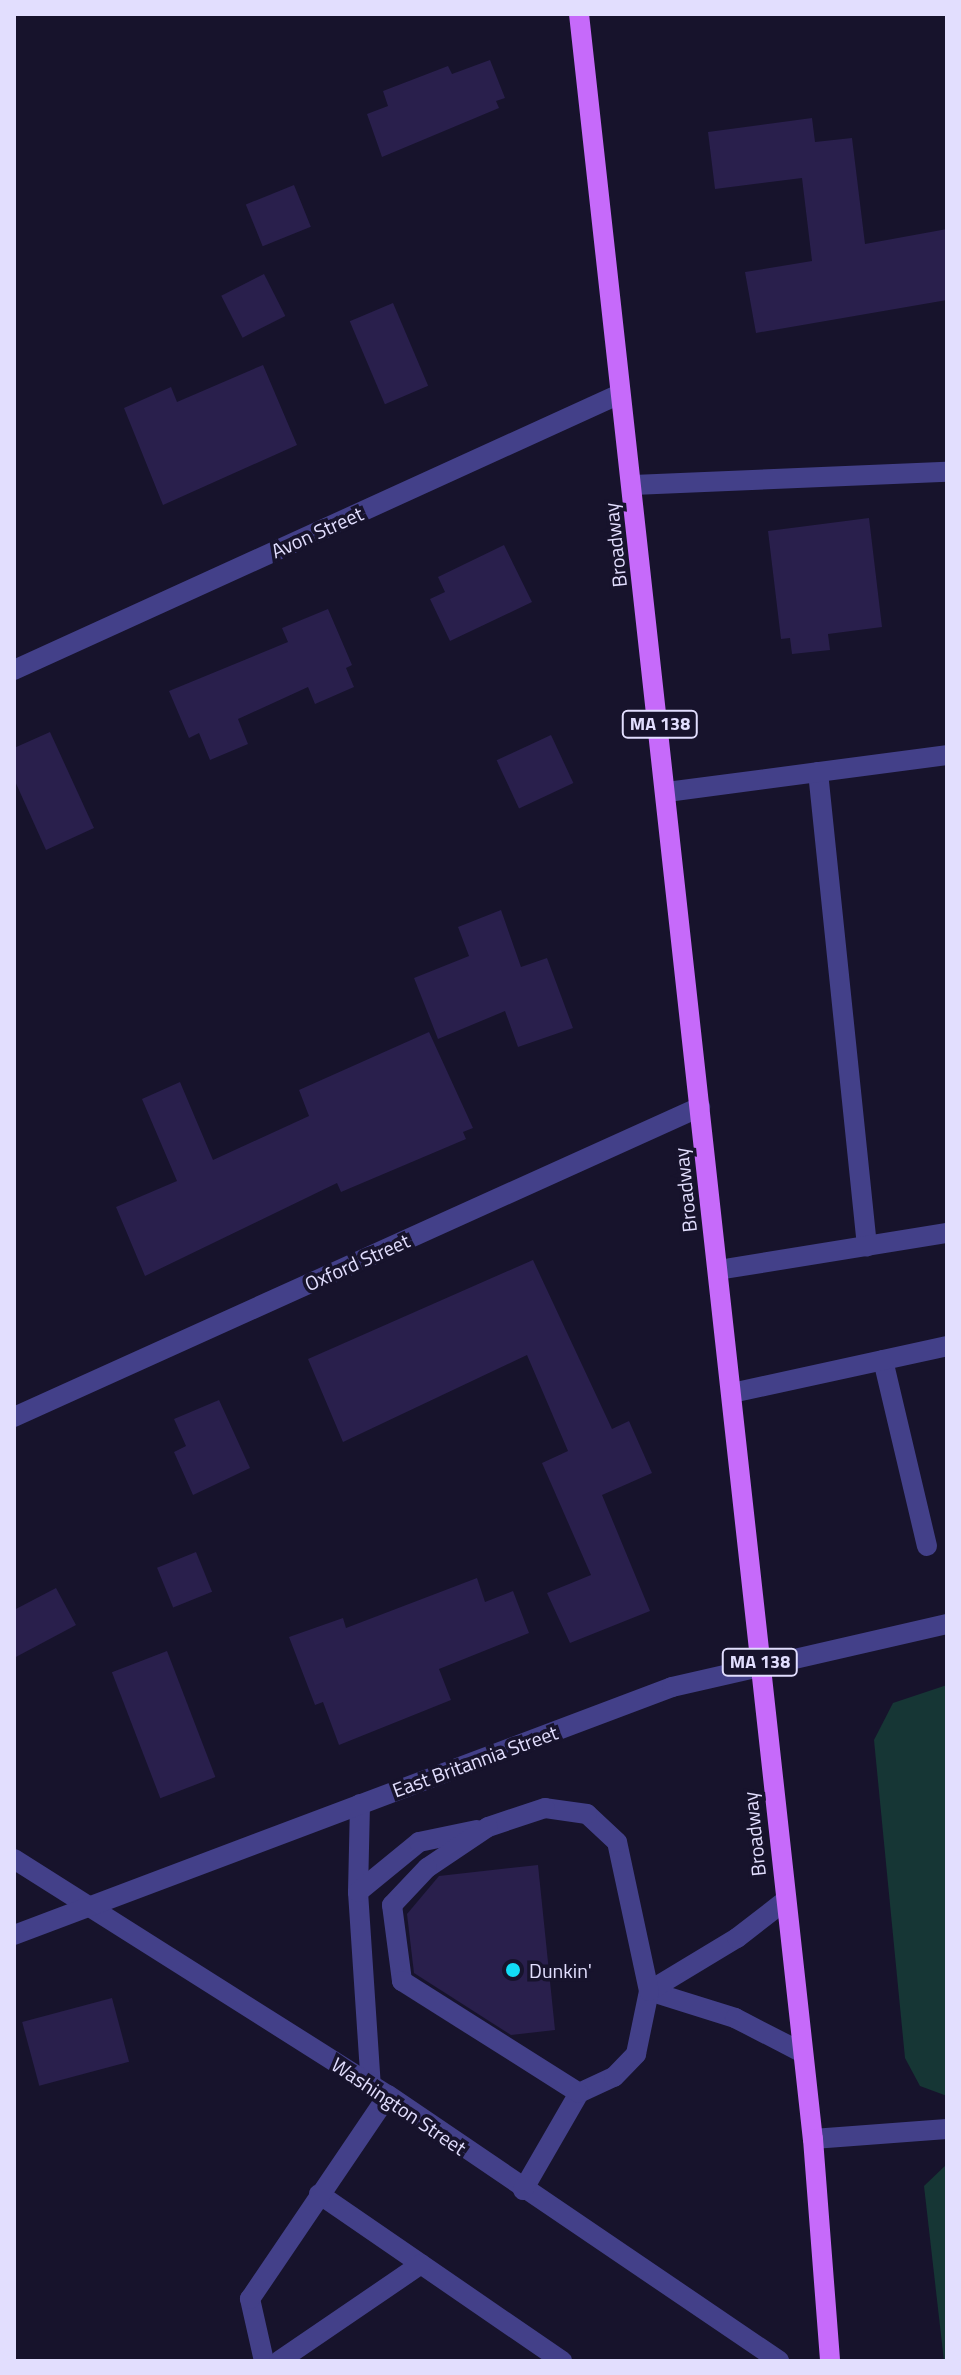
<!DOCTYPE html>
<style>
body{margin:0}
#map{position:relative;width:961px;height:2375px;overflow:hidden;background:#17132c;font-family:"Titillium Web",sans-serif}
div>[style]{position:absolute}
.green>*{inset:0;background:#163635}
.building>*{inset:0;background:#291f4c;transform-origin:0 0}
.minor>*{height:20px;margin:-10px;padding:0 10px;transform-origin:10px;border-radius:10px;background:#434089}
.major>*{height:20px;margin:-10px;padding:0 10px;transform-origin:10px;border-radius:10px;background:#c66afa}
.dots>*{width:22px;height:22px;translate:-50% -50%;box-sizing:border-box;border:4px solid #17132c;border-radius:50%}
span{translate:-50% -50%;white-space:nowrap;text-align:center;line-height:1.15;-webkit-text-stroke:7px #17132c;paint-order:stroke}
.shield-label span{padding:2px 6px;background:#17132c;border:2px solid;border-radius:6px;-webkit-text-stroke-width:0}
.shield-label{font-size:18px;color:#e2defe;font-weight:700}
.street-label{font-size:20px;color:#e2defe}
.poi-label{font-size:20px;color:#e2defe}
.left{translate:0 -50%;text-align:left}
.frame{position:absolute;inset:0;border:16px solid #e2defe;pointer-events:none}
</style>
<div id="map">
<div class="green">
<i style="clip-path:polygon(947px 1685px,947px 2096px,920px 2086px,905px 2058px,874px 1740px,893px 1703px)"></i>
<i style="clip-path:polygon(947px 2164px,947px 2361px,944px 2361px,924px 2186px)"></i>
</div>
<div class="building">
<i style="clip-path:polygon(490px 60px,505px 98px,496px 101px,499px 108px,382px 157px,367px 114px,388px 106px,383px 91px,448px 66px,452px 74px)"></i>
<i style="clip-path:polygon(812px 118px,815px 142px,852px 138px,865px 244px,947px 229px,947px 300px,756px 333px,745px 272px,812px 261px,802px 178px,715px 189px,708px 132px)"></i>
<i style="left:294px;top:185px;width:45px;height:52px;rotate:68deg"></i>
<i style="left:264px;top:274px;width:47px;height:48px;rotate:63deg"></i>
<i style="left:393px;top:303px;width:90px;height:47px;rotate:67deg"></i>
<i style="clip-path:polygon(263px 365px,297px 445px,163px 505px,124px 408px,171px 387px,177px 402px)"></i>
<i style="clip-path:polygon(869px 518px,882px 627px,828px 634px,830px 650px,792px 654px,790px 638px,781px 639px,768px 531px)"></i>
<i style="clip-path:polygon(504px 545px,532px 602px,450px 641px,430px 599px,445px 592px,438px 577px)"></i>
<i style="clip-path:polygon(328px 609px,352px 665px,346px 668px,354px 687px,315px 704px,308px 687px,238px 719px,248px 744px,210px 760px,199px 733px,189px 738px,169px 691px,288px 642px,282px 628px)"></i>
<i style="clip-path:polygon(50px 732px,94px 828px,46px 850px,14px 779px,14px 748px)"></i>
<i style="left:551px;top:735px;width:53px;height:60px;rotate:65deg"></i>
<i style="clip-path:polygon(501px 910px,521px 967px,547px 958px,573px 1028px,518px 1047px,505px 1011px,438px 1039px,414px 978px,469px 956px,458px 927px)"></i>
<i style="clip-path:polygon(429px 1032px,473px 1128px,463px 1132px,466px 1139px,341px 1192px,337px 1183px,145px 1276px,116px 1207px,177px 1181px,142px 1099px,180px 1082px,213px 1160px,309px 1116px,299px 1090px)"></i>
<i style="clip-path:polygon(533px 1260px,612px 1429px,629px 1421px,652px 1473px,602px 1495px,650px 1611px,570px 1643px,547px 1593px,591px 1575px,542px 1463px,568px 1451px,527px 1355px,343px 1442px,308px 1359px)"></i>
<i style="clip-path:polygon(219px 1400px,250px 1468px,193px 1495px,174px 1452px,186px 1446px,174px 1419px)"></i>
<i style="left:196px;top:1552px;width:43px;height:42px;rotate:68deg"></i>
<i style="clip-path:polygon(477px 1578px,485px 1602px,513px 1591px,529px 1633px,439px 1669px,451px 1700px,339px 1745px,323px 1702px,315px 1705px,289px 1637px,343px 1618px,346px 1628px)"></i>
<i style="clip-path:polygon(56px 1588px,76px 1625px,14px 1658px,14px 1610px)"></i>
<i style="left:167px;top:1651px;width:135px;height:59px;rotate:69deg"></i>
<i style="clip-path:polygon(538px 1865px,555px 2030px,511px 2035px,414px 1973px,407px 1914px,439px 1876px)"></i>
<i style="left:112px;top:1998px;width:66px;height:93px;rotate:75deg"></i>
</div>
<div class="minor">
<i style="left:633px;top:485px;width:314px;rotate:-2.4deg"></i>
<i style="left:14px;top:670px;width:666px;rotate:-24.49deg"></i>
<i style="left:818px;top:772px;width:477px;rotate:84.1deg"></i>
<i style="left:667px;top:792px;width:282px;rotate:-7.5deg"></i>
<i style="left:718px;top:1270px;width:232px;rotate:-9.2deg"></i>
<i style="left:883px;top:1360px;width:191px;rotate:76.7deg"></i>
<i style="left:732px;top:1393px;width:220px;rotate:-12.3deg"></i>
<i style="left:14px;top:1417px;width:753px;rotate:-24.32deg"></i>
<i style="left:360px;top:1804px;width:88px;rotate:91.3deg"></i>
<i style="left:358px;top:1892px;width:194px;rotate:86.2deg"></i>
<i style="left:14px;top:1859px;width:442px;rotate:32.3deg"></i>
<i style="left:388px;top:2095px;width:473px;rotate:34.2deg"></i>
<i style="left:358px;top:1892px;width:79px;rotate:-39.3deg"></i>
<i style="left:419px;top:1842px;width:59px;rotate:-11.7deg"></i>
<i style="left:14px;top:1935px;width:703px;rotate:-20.65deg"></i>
<i style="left:672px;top:1687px;width:282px;rotate:-12.9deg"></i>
<i style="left:649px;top:1991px;width:90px;rotate:17.4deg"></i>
<i style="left:735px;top:2018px;width:76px;rotate:27.2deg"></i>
<i style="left:649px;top:1991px;width:103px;rotate:-31.1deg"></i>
<i style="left:737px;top:1938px;width:62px;rotate:-37.8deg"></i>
<i style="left:813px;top:2139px;width:134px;rotate:-4.3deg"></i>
<i style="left:523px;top:2190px;width:112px;rotate:-60deg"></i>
<i style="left:579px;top:2093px;width:38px;rotate:-25deg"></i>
<i style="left:614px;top:2077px;width:32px;rotate:-46deg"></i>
<i style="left:636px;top:2054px;width:64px;rotate:-78.3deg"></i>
<i style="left:649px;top:1991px;width:152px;rotate:-102.1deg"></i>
<i style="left:617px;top:1842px;width:41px;rotate:-137deg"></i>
<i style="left:587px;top:1814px;width:42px;rotate:-171.9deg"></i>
<i style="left:545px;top:1808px;width:60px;rotate:161.6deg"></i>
<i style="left:488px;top:1827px;width:73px;rotate:146.1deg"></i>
<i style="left:427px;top:1868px;width:51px;rotate:133.4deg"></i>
<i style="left:392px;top:1905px;width:77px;rotate:82.5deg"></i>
<i style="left:402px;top:1981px;width:209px;rotate:32.3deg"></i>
<i style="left:319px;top:2194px;width:295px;rotate:34.5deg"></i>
<i style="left:264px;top:2361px;width:64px;rotate:-102.7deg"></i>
<i style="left:250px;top:2299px;width:246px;rotate:-55.9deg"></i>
<i style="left:279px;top:2361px;width:172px;rotate:-34.3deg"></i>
</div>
<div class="major">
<i style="left:579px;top:14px;width:2138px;rotate:83.72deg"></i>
<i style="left:813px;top:2139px;width:223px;rotate:85.6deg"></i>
</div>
<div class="dots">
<i style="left:513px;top:1970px;background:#12ddf7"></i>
</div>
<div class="shield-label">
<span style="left:660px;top:724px">MA 138</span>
<span style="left:760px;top:1662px">MA 138</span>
</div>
<div class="street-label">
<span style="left:317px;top:532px;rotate:-24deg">Avon Street</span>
<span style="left:615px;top:545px;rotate:-96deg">Broadway</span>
<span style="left:685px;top:1190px;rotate:-96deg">Broadway</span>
<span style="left:357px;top:1262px;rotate:-24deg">Oxford Street</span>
<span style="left:475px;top:1761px;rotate:-20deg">East Britannia Street</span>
<span style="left:754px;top:1834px;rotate:-96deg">Broadway</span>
<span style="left:399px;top:2106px;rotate:34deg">Washington Street</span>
</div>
<div class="poi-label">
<span class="left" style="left:529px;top:1970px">Dunkin'</span>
</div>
<div class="frame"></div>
</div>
